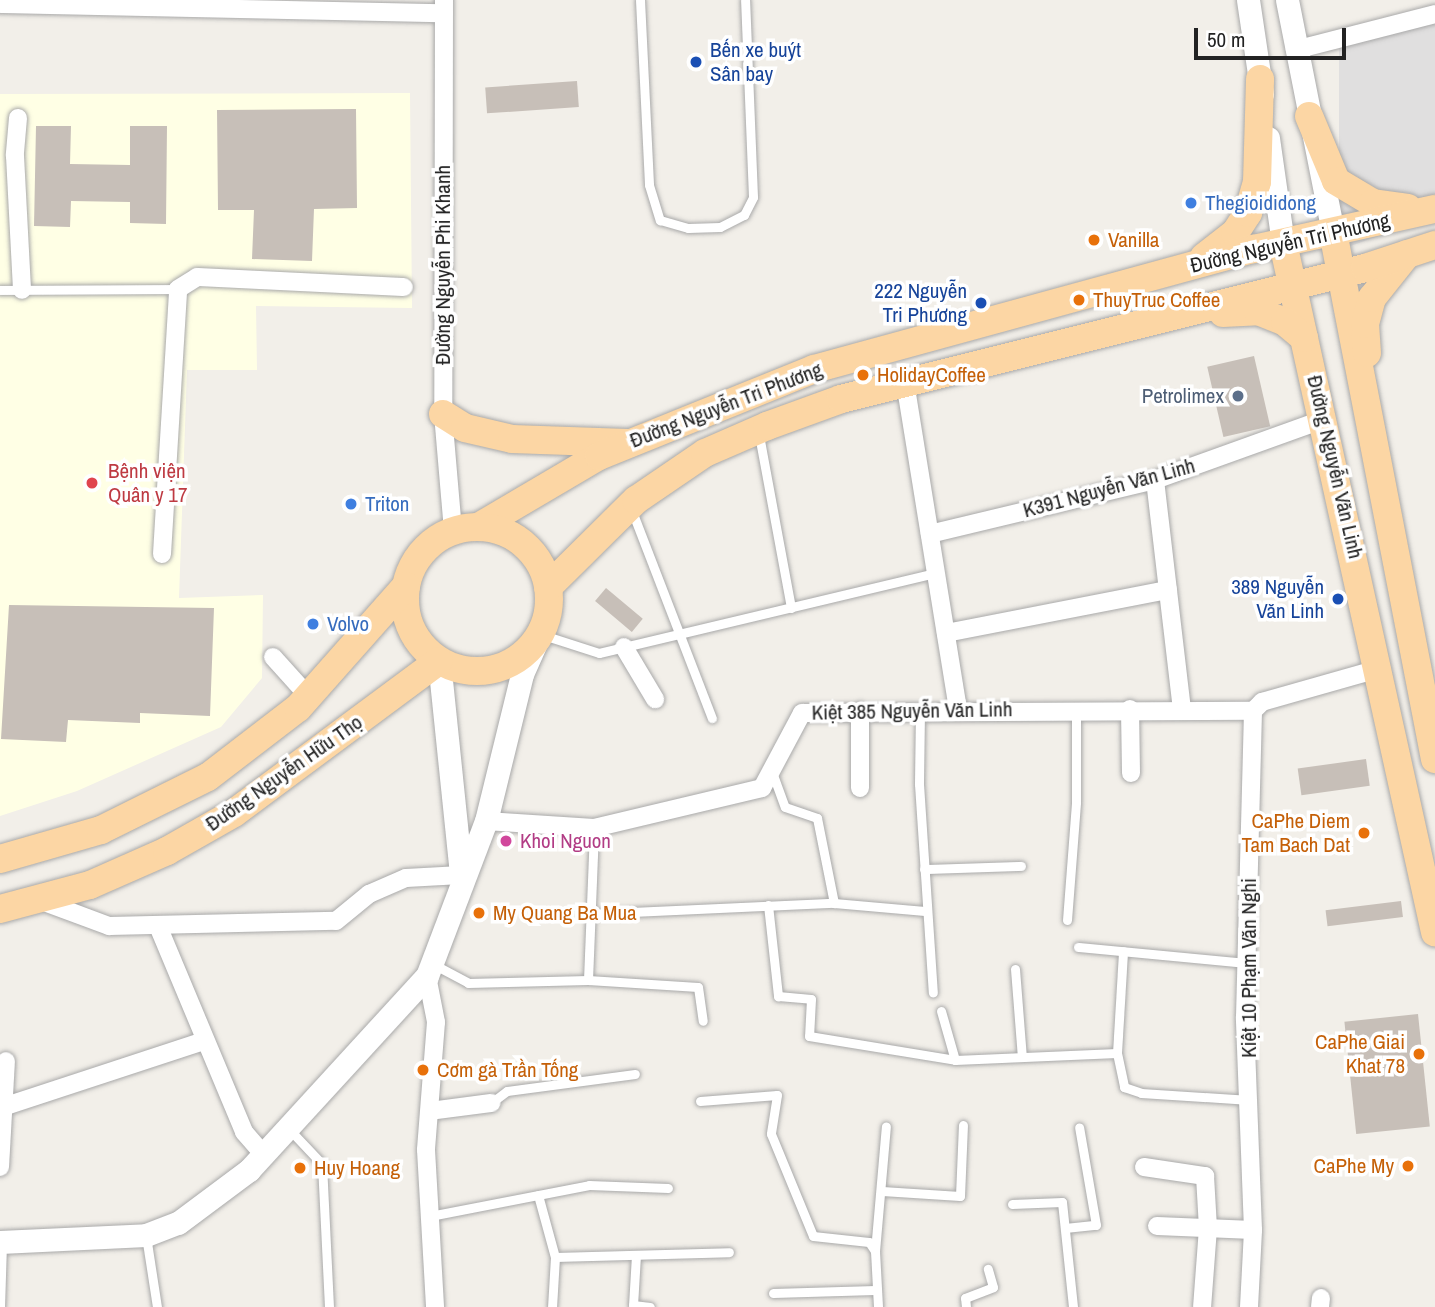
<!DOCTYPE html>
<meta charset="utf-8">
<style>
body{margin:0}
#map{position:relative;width:1435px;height:1307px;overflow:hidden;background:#f2efe9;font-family:"Archivo Narrow",sans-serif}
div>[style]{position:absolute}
.residential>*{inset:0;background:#e0dfdf}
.education>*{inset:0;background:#ffffe5}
.building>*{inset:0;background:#c7bfb8;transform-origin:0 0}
.roads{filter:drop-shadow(0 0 2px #a9a9a9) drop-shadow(0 0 2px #a9a9a9)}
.service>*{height:9px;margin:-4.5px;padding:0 4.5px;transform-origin:4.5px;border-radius:4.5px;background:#fff}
.minor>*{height:18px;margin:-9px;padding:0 9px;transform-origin:9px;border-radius:9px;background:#fff}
.tertiary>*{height:23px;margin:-11.5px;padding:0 11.5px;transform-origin:11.5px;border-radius:11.5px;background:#fff}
.primary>*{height:28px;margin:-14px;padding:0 14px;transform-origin:14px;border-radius:14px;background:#fcd6a4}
.primary>.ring{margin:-14px;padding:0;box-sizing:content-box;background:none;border:28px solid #fcd6a4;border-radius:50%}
.dots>*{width:19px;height:19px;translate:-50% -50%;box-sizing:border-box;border:4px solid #fff;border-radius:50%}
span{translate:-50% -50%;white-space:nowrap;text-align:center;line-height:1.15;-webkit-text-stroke:7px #fff;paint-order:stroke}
.transit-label{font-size:21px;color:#164399}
.left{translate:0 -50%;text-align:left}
.right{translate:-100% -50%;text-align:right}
.shop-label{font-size:21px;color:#366cbe}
.food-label{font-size:21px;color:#c56008}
.street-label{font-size:21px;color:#222}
.service-label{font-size:21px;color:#4e5e75}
.health-label{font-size:21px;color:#be3a42}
.hotel-label{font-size:21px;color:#b23c85}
.scale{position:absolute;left:1194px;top:28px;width:152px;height:32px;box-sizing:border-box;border:4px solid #222;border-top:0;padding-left:9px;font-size:21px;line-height:24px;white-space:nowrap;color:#222;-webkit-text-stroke:5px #fff;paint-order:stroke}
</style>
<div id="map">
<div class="residential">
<i style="clip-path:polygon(1435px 23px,1435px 216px,1339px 250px,1339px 46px)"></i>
</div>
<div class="education">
<i style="clip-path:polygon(410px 93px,412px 308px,256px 306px,257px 370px,187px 370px,179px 598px,263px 595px,262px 678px,221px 727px,77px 791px,0 816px,0 94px)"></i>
</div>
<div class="building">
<i style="left:577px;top:81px;width:26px;height:92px;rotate:86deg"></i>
<i style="clip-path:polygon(356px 109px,357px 208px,314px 209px,312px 261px,252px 259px,254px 210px,218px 210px,217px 110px)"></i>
<i style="clip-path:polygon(36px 126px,71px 126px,70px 164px,130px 165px,130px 126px,167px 126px,166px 224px,130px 223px,130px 202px,71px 201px,70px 227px,34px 226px)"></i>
<i style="left:1254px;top:356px;width:72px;height:48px;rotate:77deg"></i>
<i style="left:606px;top:588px;width:48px;height:17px;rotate:40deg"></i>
<i style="clip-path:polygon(9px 605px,214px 608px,210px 716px,140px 713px,140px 723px,68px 720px,66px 742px,1px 739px)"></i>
<i style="left:1366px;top:759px;width:27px;height:69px;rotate:82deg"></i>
<i style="left:1401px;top:901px;width:16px;height:76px;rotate:83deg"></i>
<i style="left:1418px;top:1014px;width:113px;height:74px;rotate:84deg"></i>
</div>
<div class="roads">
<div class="service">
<i style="left:640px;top:0;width:185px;rotate:87.2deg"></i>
<i style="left:649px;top:185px;width:37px;rotate:73deg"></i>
<i style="left:660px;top:220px;width:29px;rotate:16deg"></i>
<i style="left:688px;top:228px;width:32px;rotate:-2deg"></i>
<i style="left:720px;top:227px;width:27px;rotate:-27deg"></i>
<i style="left:744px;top:215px;width:20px;rotate:-63deg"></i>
<i style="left:753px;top:197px;width:197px;rotate:-92.3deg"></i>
<i style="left:0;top:290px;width:178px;rotate:-0.3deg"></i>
<i style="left:759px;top:435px;width:176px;rotate:79.5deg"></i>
<i style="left:632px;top:511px;width:222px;rotate:68.9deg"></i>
<i style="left:540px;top:634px;width:62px;rotate:17.9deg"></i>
<i style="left:599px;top:653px;width:346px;rotate:-13.4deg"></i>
<i style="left:920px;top:711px;width:73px;rotate:90.8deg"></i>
<i style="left:919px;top:784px;width:209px;rotate:86.2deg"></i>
<i style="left:772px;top:772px;width:37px;rotate:70deg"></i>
<i style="left:785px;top:807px;width:34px;rotate:19deg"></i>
<i style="left:817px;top:818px;width:87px;rotate:78.7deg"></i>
<i style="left:924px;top:869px;width:97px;rotate:-1.8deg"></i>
<i style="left:768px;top:905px;width:92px;rotate:83.7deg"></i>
<i style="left:778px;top:996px;width:33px;rotate:5deg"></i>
<i style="left:811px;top:999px;width:37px;rotate:93deg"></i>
<i style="left:809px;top:1036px;width:148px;rotate:9.3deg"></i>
<i style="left:955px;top:1060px;width:162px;rotate:-2.5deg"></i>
<i style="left:1117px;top:1053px;width:35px;rotate:78deg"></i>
<i style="left:1124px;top:1087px;width:18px;rotate:19deg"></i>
<i style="left:1141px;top:1093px;width:109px;rotate:3.7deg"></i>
<i style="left:588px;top:914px;width:246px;rotate:-2.6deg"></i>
<i style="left:834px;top:903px;width:91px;rotate:5deg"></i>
<i style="left:1067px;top:920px;width:118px;rotate:-85.6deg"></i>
<i style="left:1076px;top:802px;width:92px;rotate:-90deg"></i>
<i style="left:1078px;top:947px;width:170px;rotate:5.4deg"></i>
<i style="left:433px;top:964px;width:40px;rotate:28deg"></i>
<i style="left:468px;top:983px;width:120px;rotate:-1.4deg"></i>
<i style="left:588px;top:980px;width:152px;rotate:-87.7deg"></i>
<i style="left:1015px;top:969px;width:88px;rotate:85.5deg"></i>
<i style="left:588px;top:980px;width:110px;rotate:3.6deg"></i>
<i style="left:698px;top:987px;width:34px;rotate:82deg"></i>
<i style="left:941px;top:1011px;width:51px;rotate:74.1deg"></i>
<i style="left:1117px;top:1053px;width:102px;rotate:-86.6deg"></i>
<i style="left:700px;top:1101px;width:77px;rotate:-4.5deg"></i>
<i style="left:777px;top:1095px;width:39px;rotate:99deg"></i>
<i style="left:771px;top:1134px;width:110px;rotate:67.6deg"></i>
<i style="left:813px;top:1236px;width:56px;rotate:6.1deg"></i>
<i style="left:869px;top:1242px;width:11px;rotate:56deg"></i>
<i style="left:875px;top:1251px;width:56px;rotate:86.9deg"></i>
<i style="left:491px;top:1103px;width:20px;rotate:-37deg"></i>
<i style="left:507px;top:1091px;width:129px;rotate:-7.6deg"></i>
<i style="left:289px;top:1129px;width:48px;rotate:46.7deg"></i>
<i style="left:322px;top:1164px;width:143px;rotate:87.2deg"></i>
<i style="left:882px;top:1191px;width:78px;rotate:3.7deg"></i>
<i style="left:960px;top:1196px;width:71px;rotate:-87.6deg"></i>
<i style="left:538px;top:1195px;width:64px;rotate:74.7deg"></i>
<i style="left:555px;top:1257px;width:50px;rotate:93.4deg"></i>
<i style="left:1012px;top:1204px;width:50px;rotate:-2.3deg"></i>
<i style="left:1062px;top:1202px;width:106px;rotate:84deg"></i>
<i style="left:430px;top:1216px;width:162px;rotate:-11deg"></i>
<i style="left:589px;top:1185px;width:79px;rotate:2.2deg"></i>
<i style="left:1065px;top:1228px;width:31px;rotate:-6deg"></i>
<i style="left:1096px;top:1225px;width:99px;rotate:-99.8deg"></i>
<i style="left:146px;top:1236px;width:72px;rotate:81.2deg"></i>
<i style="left:875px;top:1251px;width:125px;rotate:-85deg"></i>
<i style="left:636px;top:1255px;width:50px;rotate:93.4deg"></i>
<i style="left:633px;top:1305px;width:17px;rotate:7deg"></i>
<i style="left:555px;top:1257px;width:174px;rotate:-1.6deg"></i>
<i style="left:773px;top:1293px;width:102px;rotate:-1.7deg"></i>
<i style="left:0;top:1307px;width:63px;rotate:-88.2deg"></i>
<i style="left:966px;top:1307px;width:9px;rotate:-96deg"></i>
<i style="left:965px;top:1298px;width:30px;rotate:-21deg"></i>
<i style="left:993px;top:1287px;width:19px;rotate:-106deg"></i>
</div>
<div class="minor">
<i style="left:444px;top:0;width:414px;rotate:90.1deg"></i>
<i style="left:443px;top:414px;width:116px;rotate:85.1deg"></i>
<i style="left:0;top:4px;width:444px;rotate:1.2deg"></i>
<i style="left:1295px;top:50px;width:145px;rotate:-14.4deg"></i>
<i style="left:18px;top:118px;width:38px;rotate:95deg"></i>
<i style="left:15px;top:156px;width:134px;rotate:87deg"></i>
<i style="left:905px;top:382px;width:330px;rotate:80.8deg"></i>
<i style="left:1155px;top:480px;width:231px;rotate:83.3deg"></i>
<i style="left:930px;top:534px;width:231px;rotate:-13.5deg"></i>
<i style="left:1155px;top:480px;width:180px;rotate:-19.8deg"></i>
<i style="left:162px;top:554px;width:265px;rotate:-86.5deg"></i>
<i style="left:178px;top:289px;width:22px;rotate:-32deg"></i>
<i style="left:197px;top:277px;width:207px;rotate:2.8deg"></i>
<i style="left:946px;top:633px;width:226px;rotate:-11deg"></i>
<i style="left:624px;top:647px;width:61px;rotate:59.2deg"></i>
<i style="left:273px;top:657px;width:54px;rotate:48deg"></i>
<i style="left:1130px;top:709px;width:64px;rotate:89.1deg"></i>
<i style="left:860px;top:711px;width:77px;rotate:90deg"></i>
<i style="left:486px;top:821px;width:108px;rotate:3.7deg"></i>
<i style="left:594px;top:828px;width:173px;rotate:-13.4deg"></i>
<i style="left:762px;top:788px;width:85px;rotate:-61.9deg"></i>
<i style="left:802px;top:713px;width:451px;rotate:-0.3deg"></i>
<i style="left:1253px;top:711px;width:13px;rotate:-45deg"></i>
<i style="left:1262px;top:702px;width:124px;rotate:-15.9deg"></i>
<i style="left:39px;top:900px;width:75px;rotate:20.4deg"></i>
<i style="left:109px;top:926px;width:227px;rotate:-1.3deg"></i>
<i style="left:336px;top:921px;width:43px;rotate:-39.3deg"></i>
<i style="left:369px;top:894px;width:40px;rotate:-23.4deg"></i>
<i style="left:406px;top:878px;width:55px;rotate:-3.1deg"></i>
<i style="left:158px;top:926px;width:223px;rotate:67.3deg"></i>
<i style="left:244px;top:1132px;width:29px;rotate:49deg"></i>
<i style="left:427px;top:976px;width:47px;rotate:78.9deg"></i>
<i style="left:436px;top:1022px;width:128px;rotate:94.5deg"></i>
<i style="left:426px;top:1150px;width:157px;rotate:86.7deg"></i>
<i style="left:3px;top:1107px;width:212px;rotate:-18.2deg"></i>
<i style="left:430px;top:1111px;width:62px;rotate:-7.5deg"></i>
<i style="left:0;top:1167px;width:106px;rotate:-86.8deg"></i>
<i style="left:1144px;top:1167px;width:62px;rotate:8.4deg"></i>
<i style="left:1205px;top:1176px;width:52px;rotate:86.7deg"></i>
<i style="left:1208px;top:1228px;width:79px;rotate:94.3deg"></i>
<i style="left:1157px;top:1226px;width:96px;rotate:2.4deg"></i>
<i style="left:1249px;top:1307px;width:77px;rotate:-87deg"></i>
<i style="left:1253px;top:1230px;width:213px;rotate:-92.2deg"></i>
<i style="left:1245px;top:1017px;width:306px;rotate:-88.5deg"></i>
<i style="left:1320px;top:1307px;width:9px;rotate:-84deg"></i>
</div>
<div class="tertiary">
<i style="left:1248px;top:0;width:95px;rotate:81.5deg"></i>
<i style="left:1287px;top:0;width:237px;rotate:78.8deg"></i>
<i style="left:1268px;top:138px;width:106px;rotate:81.9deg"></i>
<i style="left:439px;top:661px;width:215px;rotate:84.1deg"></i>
<i style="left:0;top:1242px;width:146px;rotate:-2.7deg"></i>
<i style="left:146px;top:1235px;width:34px;rotate:-21deg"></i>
<i style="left:178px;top:1223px;width:89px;rotate:-36.7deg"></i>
<i style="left:249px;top:1170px;width:263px;rotate:-47.5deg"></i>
<i style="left:427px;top:976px;width:166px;rotate:-69.2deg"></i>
<i style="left:486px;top:821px;width:151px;rotate:-76.2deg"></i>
<i style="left:522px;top:674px;width:35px;rotate:-66deg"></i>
</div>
<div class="primary">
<i style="left:1309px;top:116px;width:70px;rotate:67.4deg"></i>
<i style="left:1336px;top:181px;width:43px;rotate:30.7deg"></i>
<i style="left:1373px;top:203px;width:35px;rotate:8deg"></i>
<i style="left:1333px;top:232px;width:537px;rotate:79.05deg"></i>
<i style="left:1283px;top:243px;width:706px;rotate:77.56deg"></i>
<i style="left:1204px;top:257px;width:39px;rotate:-38deg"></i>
<i style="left:1235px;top:233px;width:24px;rotate:-57deg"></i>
<i style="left:1248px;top:213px;width:32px;rotate:-74deg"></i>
<i style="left:1257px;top:182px;width:103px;rotate:-88.3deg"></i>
<i style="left:1223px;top:313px;width:35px;rotate:-3deg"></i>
<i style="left:1258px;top:311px;width:29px;rotate:22deg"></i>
<i style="left:1285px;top:322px;width:25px;rotate:40deg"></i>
<i style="left:1367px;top:353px;width:29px;rotate:-94deg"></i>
<i style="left:1365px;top:324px;width:27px;rotate:-75deg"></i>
<i style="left:1372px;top:298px;width:56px;rotate:-51.5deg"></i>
<i style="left:443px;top:414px;width:26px;rotate:32deg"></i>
<i style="left:465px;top:428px;width:48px;rotate:13.2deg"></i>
<i style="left:512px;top:439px;width:115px;rotate:2deg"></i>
<i style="left:480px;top:526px;width:138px;rotate:-30.5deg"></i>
<i style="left:599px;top:456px;width:232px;rotate:-22deg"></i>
<i style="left:814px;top:369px;width:456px;rotate:-15.3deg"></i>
<i style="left:1254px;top:249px;width:185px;rotate:-12.5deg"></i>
<i class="ring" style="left:405px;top:527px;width:116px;height:116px"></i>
<i style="left:548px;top:587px;width:124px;rotate:-44.7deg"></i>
<i style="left:636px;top:500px;width:83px;rotate:-34.3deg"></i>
<i style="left:705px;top:453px;width:68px;rotate:-23.5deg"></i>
<i style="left:767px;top:426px;width:79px;rotate:-20deg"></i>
<i style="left:841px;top:399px;width:540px;rotate:-14.04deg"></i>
<i style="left:1365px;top:268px;width:74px;rotate:-18.2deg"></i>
<i style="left:0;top:859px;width:105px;rotate:-16deg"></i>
<i style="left:101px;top:830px;width:119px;rotate:-26.4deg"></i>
<i style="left:208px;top:777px;width:113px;rotate:-37.5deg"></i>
<i style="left:298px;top:708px;width:163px;rotate:-48.5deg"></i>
<i style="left:0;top:909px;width:93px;rotate:-14.9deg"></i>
<i style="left:90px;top:885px;width:84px;rotate:-23.8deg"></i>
<i style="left:167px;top:851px;width:77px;rotate:-29.6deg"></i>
<i style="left:234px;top:813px;width:255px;rotate:-36.6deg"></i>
</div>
</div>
<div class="dots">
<i style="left:696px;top:62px;background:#1a4fb4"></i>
<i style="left:1191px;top:203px;background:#3f7fe0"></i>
<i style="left:1094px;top:240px;background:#e8710a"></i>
<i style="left:1079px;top:300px;background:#e8710a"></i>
<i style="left:981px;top:303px;background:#1a4fb4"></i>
<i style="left:863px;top:375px;background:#e8710a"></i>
<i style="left:1238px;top:396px;background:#5c6f8a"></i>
<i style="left:92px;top:483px;background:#e0444e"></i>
<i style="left:351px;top:504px;background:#3f7fe0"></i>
<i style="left:1338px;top:599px;background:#1a4fb4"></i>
<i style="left:313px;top:624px;background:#3f7fe0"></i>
<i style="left:1364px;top:833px;background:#e8710a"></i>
<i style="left:506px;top:841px;background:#d1479c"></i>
<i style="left:479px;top:913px;background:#e8710a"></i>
<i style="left:1419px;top:1054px;background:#e8710a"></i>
<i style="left:423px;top:1070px;background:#e8710a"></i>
<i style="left:1408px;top:1166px;background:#e8710a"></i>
<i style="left:300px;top:1168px;background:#e8710a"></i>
</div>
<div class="transit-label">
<span class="left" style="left:710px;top:62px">Bến xe buýt<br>Sân bay</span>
<span class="right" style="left:967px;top:303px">222 Nguyễn<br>Tri Phương</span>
<span class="right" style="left:1324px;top:599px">389 Nguyễn<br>Văn Linh</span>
</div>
<div class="shop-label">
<span class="left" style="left:1205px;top:203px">Thegioididong</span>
<span class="left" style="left:365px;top:504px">Triton</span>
<span class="left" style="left:327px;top:624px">Volvo</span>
</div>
<div class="food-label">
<span class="left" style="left:1108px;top:240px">Vanilla</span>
<span class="left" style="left:1093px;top:300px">ThuyTruc Coffee</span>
<span class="left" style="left:877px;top:375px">HolidayCoffee</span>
<span class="right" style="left:1350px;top:833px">CaPhe Diem<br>Tam Bach Dat</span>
<span class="left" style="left:493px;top:913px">My Quang Ba Mua</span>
<span class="right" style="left:1405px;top:1054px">CaPhe Giai<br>Khat 78</span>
<span class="left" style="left:437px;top:1070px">Cơm gà Trần Tống</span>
<span class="right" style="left:1394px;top:1166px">CaPhe My</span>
<span class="left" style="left:314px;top:1168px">Huy Hoang</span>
</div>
<div class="street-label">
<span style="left:1290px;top:243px;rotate:-13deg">Đường Nguyễn Tri Phương</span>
<span style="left:443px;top:265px;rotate:-90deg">Đường Nguyễn Phi Khanh</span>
<span style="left:726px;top:405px;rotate:-21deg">Đường Nguyễn Tri Phương</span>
<span style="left:1335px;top:467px;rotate:77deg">Đường Nguyễn Văn Linh</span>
<span style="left:1109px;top:488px;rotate:-15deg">K391 Nguyễn Văn Linh</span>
<span style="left:912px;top:711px;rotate:-1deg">Kiệt 385 Nguyễn Văn Linh</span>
<span style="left:284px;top:773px;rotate:-35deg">Đường Nguyễn Hữu Thọ</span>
<span style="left:1249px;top:968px;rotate:-90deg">Kiệt 10 Phạm Văn Nghi</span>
</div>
<div class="service-label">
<span class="right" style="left:1224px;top:396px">Petrolimex</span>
</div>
<div class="health-label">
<span class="left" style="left:108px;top:483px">Bệnh viện<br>Quân y 17</span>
</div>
<div class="hotel-label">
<span class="left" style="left:520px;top:841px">Khoi Nguon</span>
</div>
<div class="scale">50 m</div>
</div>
